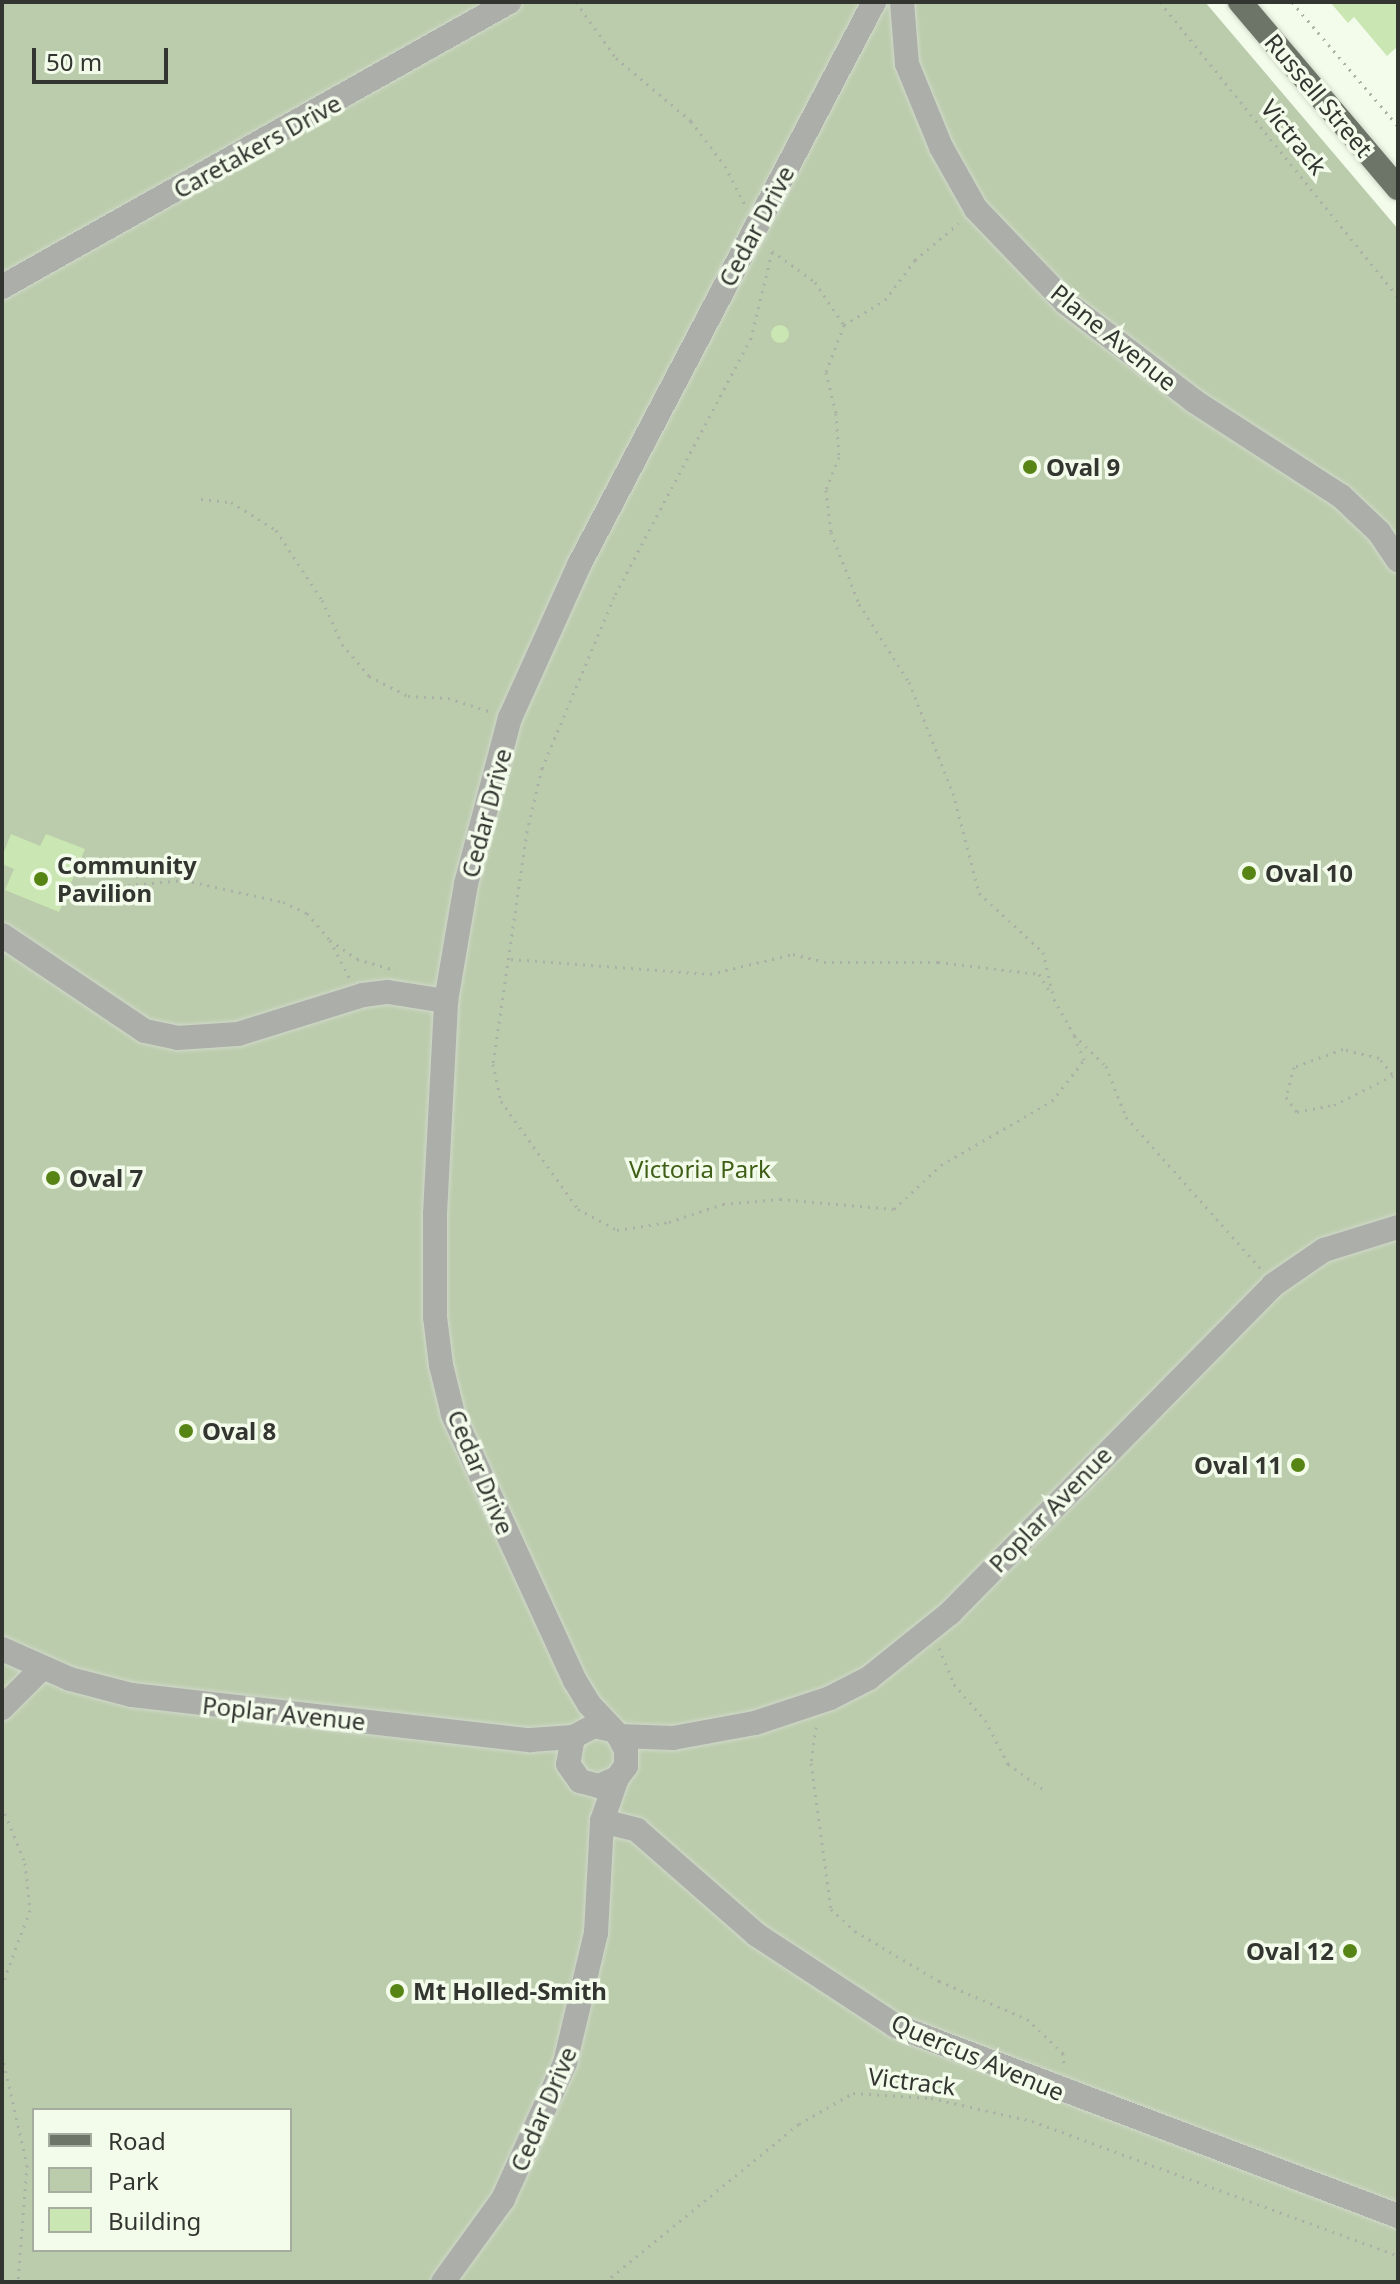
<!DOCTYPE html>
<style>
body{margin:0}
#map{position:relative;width:1400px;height:2284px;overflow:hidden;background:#f3fbeb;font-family:"Noto Sans",sans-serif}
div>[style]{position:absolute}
.green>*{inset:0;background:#bbccac}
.building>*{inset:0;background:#cae6b2}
.round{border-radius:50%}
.path>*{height:3px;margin-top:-1.5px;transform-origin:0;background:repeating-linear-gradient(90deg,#abb1a5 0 2px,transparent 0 8px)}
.roads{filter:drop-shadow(0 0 2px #d0d8c9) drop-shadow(0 0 2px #d0d8c9)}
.minor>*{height:24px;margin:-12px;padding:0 12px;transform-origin:12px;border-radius:12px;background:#acafa9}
.major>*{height:24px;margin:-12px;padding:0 12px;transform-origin:12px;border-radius:12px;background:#6d7468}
.dots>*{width:22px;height:22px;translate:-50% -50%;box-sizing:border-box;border:4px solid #f3fbeb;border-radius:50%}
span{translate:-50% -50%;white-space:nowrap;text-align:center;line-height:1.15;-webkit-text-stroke:7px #f3fbeb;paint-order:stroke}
.street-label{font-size:24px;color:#333630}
.poi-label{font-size:24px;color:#333630;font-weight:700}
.left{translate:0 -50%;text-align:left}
.right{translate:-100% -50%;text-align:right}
.park-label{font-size:24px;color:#3f5e16}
.frame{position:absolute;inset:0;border:4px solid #333630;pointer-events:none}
.legend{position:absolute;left:32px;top:2108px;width:260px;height:144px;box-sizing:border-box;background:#f3fbeb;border:2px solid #a6aca0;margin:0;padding:10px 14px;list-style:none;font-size:24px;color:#333630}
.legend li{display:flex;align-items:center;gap:16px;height:40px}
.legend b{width:40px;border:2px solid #a6aca0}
.scale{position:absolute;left:32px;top:48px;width:136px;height:36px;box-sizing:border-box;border:4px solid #333630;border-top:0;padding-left:10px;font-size:24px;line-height:28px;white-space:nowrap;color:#333630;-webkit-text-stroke:6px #f3fbeb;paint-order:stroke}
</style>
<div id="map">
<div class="green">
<i style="clip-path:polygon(evenodd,2px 2px,1205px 2px,1398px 229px,1398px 2282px,2px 2282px,2px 2px,34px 2110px,290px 2110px,290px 2250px,34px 2250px,34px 2110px)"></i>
</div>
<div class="building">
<i style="clip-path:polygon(1330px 2px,1398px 2px,1398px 46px,1387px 56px,1354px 17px,1348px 23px)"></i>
<i class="round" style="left:771px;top:325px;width:18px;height:18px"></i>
<i style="clip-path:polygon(11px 834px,40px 846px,46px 834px,85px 849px,59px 912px,5px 890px,14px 869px,2px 864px,2px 857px)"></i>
</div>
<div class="path">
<i style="left:576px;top:2px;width:69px;rotate:54.5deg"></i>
<i style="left:616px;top:58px;width:98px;rotate:40deg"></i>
<i style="left:691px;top:121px;width:56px;rotate:52.9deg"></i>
<i style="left:725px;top:166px;width:42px;rotate:62.8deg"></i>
<i style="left:1160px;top:2px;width:379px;rotate:51.1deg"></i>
<i style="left:1292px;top:2px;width:163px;rotate:49.5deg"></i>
<i style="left:772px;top:251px;width:53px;rotate:35.8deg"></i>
<i style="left:815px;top:282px;width:52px;rotate:56deg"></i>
<i style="left:844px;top:325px;width:50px;rotate:111deg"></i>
<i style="left:826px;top:372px;width:42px;rotate:76.3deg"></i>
<i style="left:836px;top:413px;width:44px;rotate:86.1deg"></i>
<i style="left:839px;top:457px;width:35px;rotate:112deg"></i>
<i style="left:826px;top:490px;width:42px;rotate:83.2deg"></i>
<i style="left:831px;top:532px;width:77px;rotate:68.7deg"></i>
<i style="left:859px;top:604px;width:93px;rotate:57.3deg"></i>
<i style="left:909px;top:682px;width:119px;rotate:68.4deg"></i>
<i style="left:953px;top:793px;width:103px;rotate:75.4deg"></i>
<i style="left:979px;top:893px;width:87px;rotate:42.7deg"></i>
<i style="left:1043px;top:952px;width:48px;rotate:76.8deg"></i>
<i style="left:1054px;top:999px;width:41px;rotate:60.9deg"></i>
<i style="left:1074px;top:1035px;width:45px;rotate:44.1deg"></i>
<i style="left:1106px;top:1066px;width:55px;rotate:68.6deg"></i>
<i style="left:1126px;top:1117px;width:203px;rotate:48.4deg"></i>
<i style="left:772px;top:252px;width:89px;rotate:103.7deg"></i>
<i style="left:751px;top:338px;width:293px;rotate:117.9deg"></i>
<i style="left:614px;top:597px;width:186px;rotate:112.8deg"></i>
<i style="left:542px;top:768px;width:65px;rotate:103.4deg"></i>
<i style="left:527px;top:831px;width:235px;rotate:98.3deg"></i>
<i style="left:493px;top:1064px;width:38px;rotate:78deg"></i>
<i style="left:501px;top:1101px;width:133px;rotate:54.5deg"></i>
<i style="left:578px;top:1209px;width:44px;rotate:28.3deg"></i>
<i style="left:617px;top:1230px;width:53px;rotate:-8.7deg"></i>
<i style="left:669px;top:1222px;width:57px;rotate:-18.4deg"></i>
<i style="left:723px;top:1204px;width:57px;rotate:-5deg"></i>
<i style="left:780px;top:1199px;width:114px;rotate:5deg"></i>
<i style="left:894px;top:1209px;width:64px;rotate:-43.1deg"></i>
<i style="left:941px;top:1165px;width:128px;rotate:-30deg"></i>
<i style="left:1052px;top:1101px;width:52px;rotate:-52deg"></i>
<i style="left:1084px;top:1060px;width:27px;rotate:-112deg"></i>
<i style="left:844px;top:325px;width:48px;rotate:-31.4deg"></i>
<i style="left:885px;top:300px;width:50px;rotate:-53.1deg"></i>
<i style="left:915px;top:260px;width:57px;rotate:-40.1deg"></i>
<i style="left:201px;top:499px;width:30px;rotate:6deg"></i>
<i style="left:231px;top:502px;width:53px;rotate:31.9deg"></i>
<i style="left:276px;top:530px;width:84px;rotate:56.7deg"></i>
<i style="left:322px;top:600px;width:48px;rotate:65.6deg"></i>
<i style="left:342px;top:644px;width:42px;rotate:49.8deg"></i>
<i style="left:369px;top:676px;width:44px;rotate:27.1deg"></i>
<i style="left:408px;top:696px;width:40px;rotate:2.9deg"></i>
<i style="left:448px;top:698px;width:46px;rotate:17.7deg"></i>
<i style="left:120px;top:886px;width:64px;rotate:-5.4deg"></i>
<i style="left:184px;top:880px;width:101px;rotate:12.5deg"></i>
<i style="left:283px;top:902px;width:26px;rotate:25deg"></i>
<i style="left:307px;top:913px;width:35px;rotate:50deg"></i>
<i style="left:330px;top:940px;width:44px;rotate:62.9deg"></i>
<i style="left:330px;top:940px;width:33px;rotate:35deg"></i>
<i style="left:357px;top:959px;width:40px;rotate:16deg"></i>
<i style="left:511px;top:959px;width:200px;rotate:4.3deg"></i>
<i style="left:710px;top:974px;width:85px;rotate:-13.5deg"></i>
<i style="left:793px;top:954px;width:32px;rotate:14deg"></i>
<i style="left:824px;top:962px;width:114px"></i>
<i style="left:938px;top:962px;width:102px;rotate:6.8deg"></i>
<i style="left:1039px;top:974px;width:23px;rotate:59deg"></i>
<i style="left:1392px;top:1074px;width:21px;rotate:-129deg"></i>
<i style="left:1379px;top:1058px;width:37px;rotate:-166deg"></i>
<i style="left:1343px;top:1049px;width:52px;rotate:159.8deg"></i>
<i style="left:1294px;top:1067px;width:31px;rotate:105deg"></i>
<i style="left:1286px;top:1097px;width:19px;rotate:54deg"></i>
<i style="left:1297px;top:1112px;width:38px;rotate:-11deg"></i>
<i style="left:1334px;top:1105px;width:72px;rotate:-26.6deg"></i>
<i style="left:939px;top:1648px;width:39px;rotate:67deg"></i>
<i style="left:954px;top:1684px;width:48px;rotate:49.3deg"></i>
<i style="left:985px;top:1720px;width:50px;rotate:62.4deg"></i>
<i style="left:1008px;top:1764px;width:48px;rotate:35.7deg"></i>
<i style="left:816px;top:1727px;width:36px;rotate:98deg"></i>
<i style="left:811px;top:1763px;width:147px;rotate:82.2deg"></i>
<i style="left:831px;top:1909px;width:33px;rotate:43deg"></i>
<i style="left:855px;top:1931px;width:98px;rotate:30.8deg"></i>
<i style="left:939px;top:1981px;width:96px;rotate:23.4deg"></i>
<i style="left:1027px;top:2019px;width:50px;rotate:43.4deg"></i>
<i style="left:1063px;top:2053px;width:16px;rotate:86deg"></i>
<i style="left:2px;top:1806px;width:61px;rotate:68deg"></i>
<i style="left:25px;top:1863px;width:47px;rotate:83.9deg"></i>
<i style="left:30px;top:1910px;width:80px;rotate:110.5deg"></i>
<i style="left:2px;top:2055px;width:113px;rotate:77.2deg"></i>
<i style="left:27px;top:2165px;width:117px;rotate:94.4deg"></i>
<i style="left:605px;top:2282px;width:250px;rotate:-39.2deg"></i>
<i style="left:799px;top:2124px;width:62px;rotate:-29.9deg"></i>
<i style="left:853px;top:2093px;width:78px;rotate:3.7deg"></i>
<i style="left:931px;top:2098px;width:104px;rotate:12.8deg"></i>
<i style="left:1032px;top:2121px;width:390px;rotate:20.2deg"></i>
</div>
<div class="roads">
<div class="minor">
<i style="left:902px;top:2px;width:62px;rotate:85.4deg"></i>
<i style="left:907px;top:64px;width:90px;rotate:67.7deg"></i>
<i style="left:941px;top:147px;width:71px;rotate:60.6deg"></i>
<i style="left:976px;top:209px;width:130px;rotate:46.2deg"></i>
<i style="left:1066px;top:303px;width:161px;rotate:37.4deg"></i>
<i style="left:1194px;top:401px;width:175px;rotate:32.9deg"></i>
<i style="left:1341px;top:496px;width:52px;rotate:43.5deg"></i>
<i style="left:1379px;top:532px;width:34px;rotate:56deg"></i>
<i style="left:2px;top:287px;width:582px;rotate:-29.34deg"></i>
<i style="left:2px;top:935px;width:172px;rotate:33.9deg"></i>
<i style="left:145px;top:1031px;width:33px;rotate:12deg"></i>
<i style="left:177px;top:1038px;width:61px;rotate:-3.8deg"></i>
<i style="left:238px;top:1034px;width:131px;rotate:-17.3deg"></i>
<i style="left:363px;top:995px;width:25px;rotate:-7deg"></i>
<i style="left:388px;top:992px;width:59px;rotate:8.8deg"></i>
<i style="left:2px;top:1649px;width:74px;rotate:23.8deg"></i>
<i style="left:70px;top:1679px;width:64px;rotate:14.5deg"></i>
<i style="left:132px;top:1695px;width:401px;rotate:6.5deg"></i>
<i style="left:530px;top:1740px;width:43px;rotate:-4deg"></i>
<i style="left:2px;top:1708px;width:57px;rotate:-45deg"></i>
<i style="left:612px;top:1730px;width:18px;rotate:-167deg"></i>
<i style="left:594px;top:1726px;width:24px;rotate:152deg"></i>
<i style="left:573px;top:1737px;width:27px;rotate:100deg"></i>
<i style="left:568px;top:1764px;width:21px;rotate:55deg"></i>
<i style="left:580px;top:1781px;width:20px;rotate:15deg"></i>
<i style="left:599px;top:1786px;width:20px;rotate:-24deg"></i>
<i style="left:617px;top:1778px;width:15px;rotate:-53deg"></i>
<i style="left:626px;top:1766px;width:16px;rotate:-90deg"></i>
<i style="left:626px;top:1750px;width:16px;rotate:-117deg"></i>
<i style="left:619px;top:1736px;width:44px;rotate:-133.2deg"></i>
<i style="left:589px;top:1704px;width:27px;rotate:-121deg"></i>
<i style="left:575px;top:1681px;width:294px;rotate:-114.6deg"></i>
<i style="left:453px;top:1414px;width:50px;rotate:-103.8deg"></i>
<i style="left:441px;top:1365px;width:48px;rotate:-97.1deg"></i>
<i style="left:435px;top:1317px;width:103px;rotate:-90deg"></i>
<i style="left:435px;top:1214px;width:213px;rotate:-87deg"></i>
<i style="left:446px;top:1001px;width:119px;rotate:-80.3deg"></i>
<i style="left:466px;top:884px;width:172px;rotate:-75.2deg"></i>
<i style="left:510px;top:718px;width:168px;rotate:-65.7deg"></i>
<i style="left:579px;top:565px;width:636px;rotate:-62.35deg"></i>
<i style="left:619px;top:1736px;width:54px;rotate:2.1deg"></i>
<i style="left:673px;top:1738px;width:83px;rotate:-10.4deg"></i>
<i style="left:755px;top:1723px;width:79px;rotate:-18.4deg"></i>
<i style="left:830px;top:1698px;width:44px;rotate:-27.1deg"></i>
<i style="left:869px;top:1678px;width:104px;rotate:-38.7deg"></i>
<i style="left:950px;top:1613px;width:460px;rotate:-45.4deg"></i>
<i style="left:1273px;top:1285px;width:62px;rotate:-34.5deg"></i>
<i style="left:1324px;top:1250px;width:77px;rotate:-17.3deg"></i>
<i style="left:602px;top:1821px;width:36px;rotate:14deg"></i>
<i style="left:637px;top:1830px;width:159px;rotate:41.2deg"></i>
<i style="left:757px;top:1935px;width:166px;rotate:33.2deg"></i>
<i style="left:896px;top:2026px;width:537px;rotate:20.73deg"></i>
<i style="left:443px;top:2282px;width:102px;rotate:-54.1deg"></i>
<i style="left:503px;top:2199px;width:149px;rotate:-65.5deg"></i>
<i style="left:565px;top:2063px;width:134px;rotate:-76.6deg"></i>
<i style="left:596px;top:1933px;width:112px;rotate:-86.9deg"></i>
<i style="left:602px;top:1821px;width:46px;rotate:-70.8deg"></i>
</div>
<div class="major">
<i style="left:1240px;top:2px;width:244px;rotate:49.7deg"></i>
</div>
</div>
<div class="dots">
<i style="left:1030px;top:467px;background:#578515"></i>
<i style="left:1249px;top:873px;background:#578515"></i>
<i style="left:41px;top:879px;background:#578515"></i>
<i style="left:53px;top:1178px;background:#578515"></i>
<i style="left:186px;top:1431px;background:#578515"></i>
<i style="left:1298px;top:1465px;background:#578515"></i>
<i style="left:1350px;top:1951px;background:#578515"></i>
<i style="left:397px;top:1991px;background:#578515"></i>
</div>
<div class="street-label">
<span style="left:1319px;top:95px;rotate:50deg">Russell Street</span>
<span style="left:1294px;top:137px;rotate:51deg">Victrack</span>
<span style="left:257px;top:146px;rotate:-29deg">Caretakers Drive</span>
<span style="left:756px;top:226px;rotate:-62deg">Cedar Drive</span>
<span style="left:1114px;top:337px;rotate:39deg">Plane Avenue</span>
<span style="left:486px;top:813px;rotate:-75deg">Cedar Drive</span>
<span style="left:481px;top:1472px;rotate:67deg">Cedar Drive</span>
<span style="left:1050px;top:1509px;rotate:-46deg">Poplar Avenue</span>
<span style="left:284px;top:1713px;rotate:6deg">Poplar Avenue</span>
<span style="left:978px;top:2057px;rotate:23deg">Quercus Avenue</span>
<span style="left:912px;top:2081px;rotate:7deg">Victrack</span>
<span style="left:543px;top:2109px;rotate:-67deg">Cedar Drive</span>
</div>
<div class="poi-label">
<span class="left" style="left:1046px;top:467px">Oval 9</span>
<span class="left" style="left:57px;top:879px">Community<br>Pavilion</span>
<span class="left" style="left:1265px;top:873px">Oval 10</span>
<span class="left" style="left:69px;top:1178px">Oval 7</span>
<span class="left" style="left:202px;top:1431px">Oval 8</span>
<span class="right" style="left:1282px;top:1465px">Oval 11</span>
<span class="right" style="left:1334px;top:1951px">Oval 12</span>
<span class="left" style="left:413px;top:1991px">Mt Holled-Smith</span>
</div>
<div class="park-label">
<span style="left:700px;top:1169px">Victoria Park</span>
</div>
<div class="frame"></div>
<ul class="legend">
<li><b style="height:10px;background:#6d7468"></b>Road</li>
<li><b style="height:22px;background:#bbccac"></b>Park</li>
<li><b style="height:22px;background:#cae6b2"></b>Building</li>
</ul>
<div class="scale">50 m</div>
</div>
